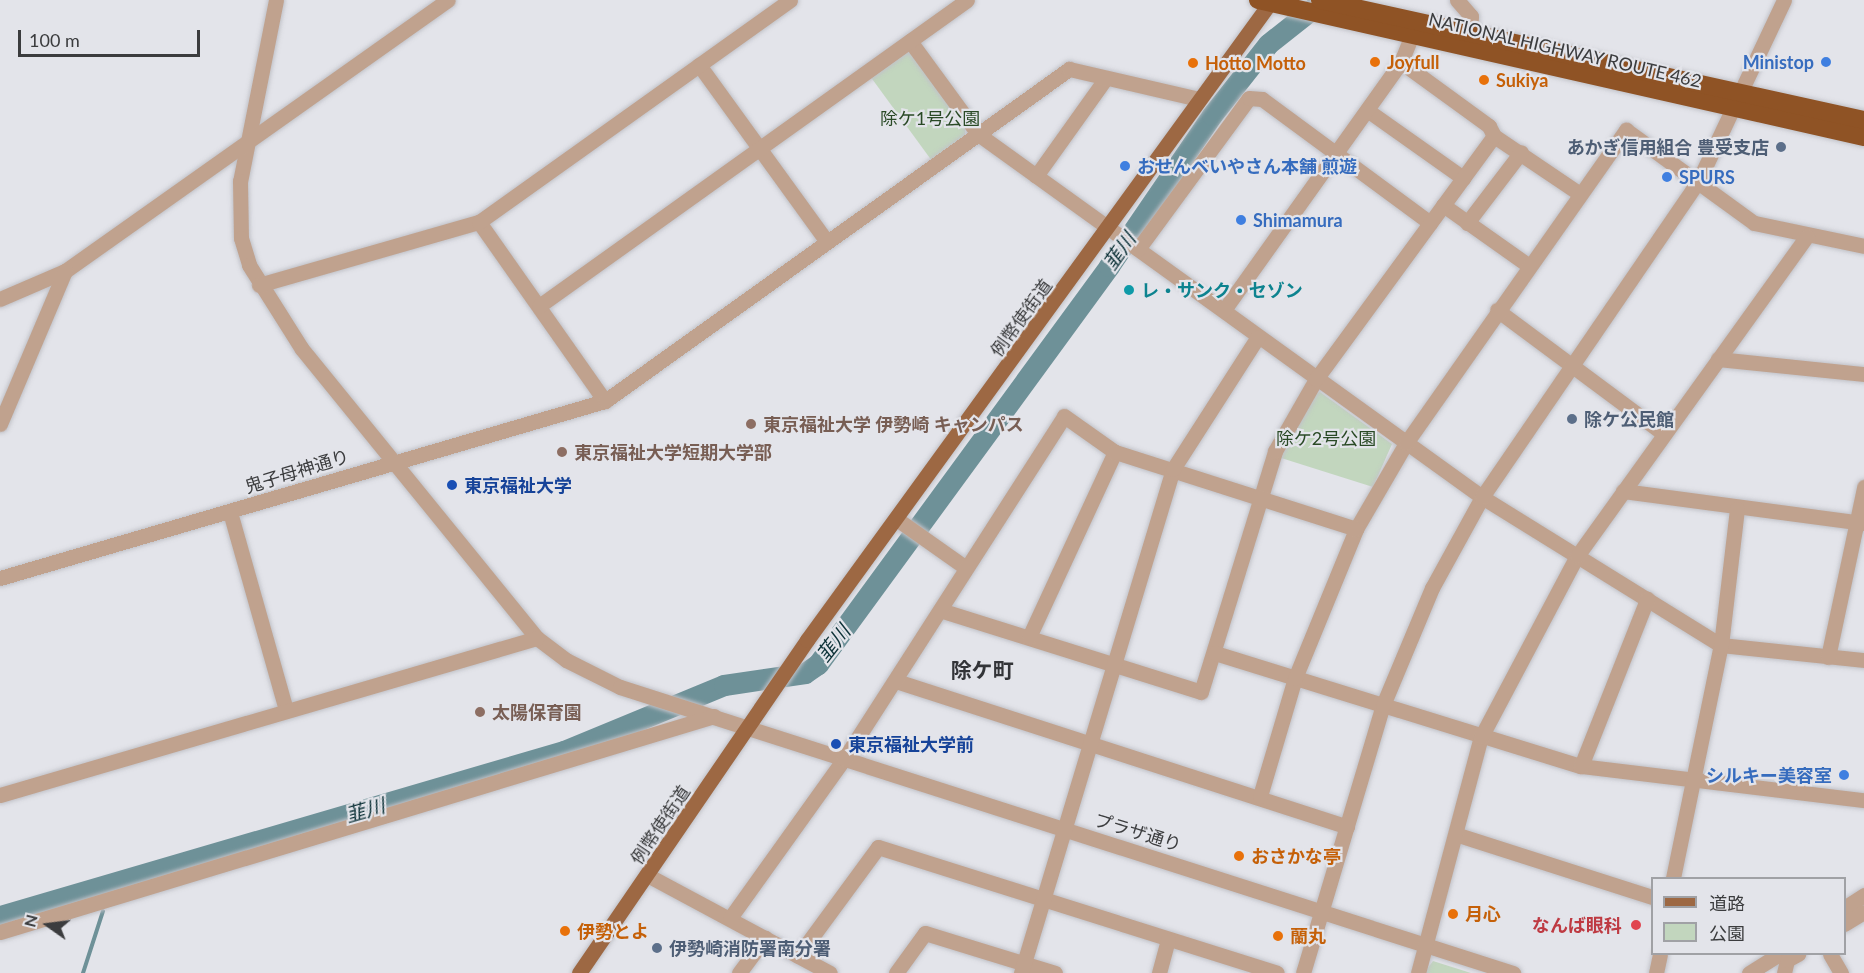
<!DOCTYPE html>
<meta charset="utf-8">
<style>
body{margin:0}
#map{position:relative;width:1864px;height:973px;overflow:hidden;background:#e3e4ea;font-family:Lato,"Noto Sans JP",sans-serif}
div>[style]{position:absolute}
.green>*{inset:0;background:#c2d6be}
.stream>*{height:4px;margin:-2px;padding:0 2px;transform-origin:2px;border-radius:2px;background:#6e9198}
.river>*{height:21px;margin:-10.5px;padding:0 10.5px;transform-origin:10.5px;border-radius:10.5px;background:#6e9198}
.roads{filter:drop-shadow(0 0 2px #c1c2c8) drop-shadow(0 0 2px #c1c2c8)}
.minor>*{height:15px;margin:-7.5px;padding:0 7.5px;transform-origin:7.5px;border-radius:7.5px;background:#c0a28e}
.major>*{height:15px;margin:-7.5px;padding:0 7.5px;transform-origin:7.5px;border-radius:7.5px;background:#9d6843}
.highway>*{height:18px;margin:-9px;padding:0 9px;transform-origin:9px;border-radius:9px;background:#8f5325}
.dots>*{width:16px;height:16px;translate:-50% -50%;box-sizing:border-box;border:3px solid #e3e4ea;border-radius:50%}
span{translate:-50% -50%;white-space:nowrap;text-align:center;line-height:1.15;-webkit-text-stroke:4.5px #e3e4ea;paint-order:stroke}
.street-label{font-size:18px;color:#3b3c3e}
.food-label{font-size:18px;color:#c56008;font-weight:700}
.left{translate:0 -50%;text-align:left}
.shop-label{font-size:18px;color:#366cbe;font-weight:700}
.right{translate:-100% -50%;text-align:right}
.park-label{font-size:18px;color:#2a4a26}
.service-label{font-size:18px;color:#4e5e75;font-weight:700}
.culture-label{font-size:18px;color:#0d838f;font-weight:700}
.education-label{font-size:18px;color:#785e54;font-weight:700}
.transit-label{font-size:18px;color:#164399;font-weight:700}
.health-label{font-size:18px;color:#be3a42;font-weight:700}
.water-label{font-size:20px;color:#0c3137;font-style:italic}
.quarter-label{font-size:21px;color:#333438;font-weight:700}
.legend{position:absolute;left:1651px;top:877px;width:195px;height:78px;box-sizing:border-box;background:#e3e4ea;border:2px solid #a0a1a5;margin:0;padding:8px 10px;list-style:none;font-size:18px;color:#3b3c3e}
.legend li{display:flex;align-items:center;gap:12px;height:30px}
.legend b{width:30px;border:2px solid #a0a1a5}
.north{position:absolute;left:18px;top:895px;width:60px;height:60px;-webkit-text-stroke:4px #e3e4ea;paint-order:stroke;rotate:284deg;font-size:16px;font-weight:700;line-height:24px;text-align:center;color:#3b3c3e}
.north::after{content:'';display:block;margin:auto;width:21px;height:27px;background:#3b3c3e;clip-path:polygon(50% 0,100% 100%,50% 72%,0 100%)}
.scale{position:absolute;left:18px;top:30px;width:182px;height:27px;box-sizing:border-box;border:3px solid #3b3c3e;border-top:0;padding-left:8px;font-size:18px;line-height:21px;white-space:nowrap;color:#3b3c3e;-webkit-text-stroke:4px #e3e4ea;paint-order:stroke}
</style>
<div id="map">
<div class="green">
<i style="clip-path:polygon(903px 51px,910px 52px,965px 126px,965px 135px,932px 161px,870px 76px)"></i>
<i style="clip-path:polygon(1320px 392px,1392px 444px,1373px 487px,1278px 457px,1313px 394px)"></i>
<i style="clip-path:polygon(1433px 961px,1471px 973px,1424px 973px)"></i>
</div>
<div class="stream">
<i style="left:83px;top:973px;width:65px;rotate:-72.1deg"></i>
</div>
<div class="river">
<i style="left:0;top:916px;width:588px;rotate:-16.31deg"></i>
<i style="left:564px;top:751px;width:173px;rotate:-22.4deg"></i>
<i style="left:724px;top:685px;width:82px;rotate:-8.4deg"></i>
<i style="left:805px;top:673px;width:16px;rotate:-35deg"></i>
<i style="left:818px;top:664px;width:493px;rotate:-53.8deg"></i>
<i style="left:1109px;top:266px;width:183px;rotate:-55.7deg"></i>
<i style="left:1212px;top:115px;width:90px;rotate:-51.7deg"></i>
<i style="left:1268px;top:44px;width:66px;rotate:-38.3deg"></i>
</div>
<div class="roads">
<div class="minor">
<i style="left:276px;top:0;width:185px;rotate:101.2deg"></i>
<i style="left:240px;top:181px;width:57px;rotate:89deg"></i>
<i style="left:241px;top:238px;width:28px;rotate:73deg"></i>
<i style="left:249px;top:265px;width:99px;rotate:57.8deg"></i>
<i style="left:302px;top:349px;width:372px;rotate:50.9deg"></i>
<i style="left:537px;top:638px;width:36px;rotate:37deg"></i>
<i style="left:566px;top:660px;width:60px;rotate:26.6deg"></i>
<i style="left:620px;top:687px;width:938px;rotate:17.76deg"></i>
<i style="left:1457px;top:0;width:21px;rotate:49deg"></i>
<i style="left:1471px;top:16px;width:17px;rotate:93deg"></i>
<i style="left:910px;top:41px;width:115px;rotate:53.8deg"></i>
<i style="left:978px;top:134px;width:621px;rotate:35.76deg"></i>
<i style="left:1482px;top:497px;width:281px;rotate:31.8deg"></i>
<i style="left:1721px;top:645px;width:144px;rotate:6deg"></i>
<i style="left:699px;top:65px;width:218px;rotate:54.1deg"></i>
<i style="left:1367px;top:110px;width:118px;rotate:35.3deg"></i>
<i style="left:1494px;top:136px;width:104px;rotate:34deg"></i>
<i style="left:1036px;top:176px;width:120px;rotate:-54.5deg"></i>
<i style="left:1443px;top:205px;width:105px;rotate:35.3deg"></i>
<i style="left:479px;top:222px;width:219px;rotate:54.9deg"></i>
<i style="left:1467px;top:223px;width:89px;rotate:-52.7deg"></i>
<i style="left:1138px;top:249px;width:187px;rotate:-53.7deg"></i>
<i style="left:1249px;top:98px;width:13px;rotate:4deg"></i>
<i style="left:1262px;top:99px;width:209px;rotate:36.4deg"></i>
<i style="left:259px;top:285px;width:229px;rotate:-16deg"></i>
<i style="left:479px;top:222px;width:382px;rotate:-35.5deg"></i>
<i style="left:0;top:299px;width:71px;rotate:-23.3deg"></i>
<i style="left:65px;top:271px;width:469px;rotate:-35.3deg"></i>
<i style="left:539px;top:306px;width:526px;rotate:-35.56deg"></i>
<i style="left:1224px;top:310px;width:305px;rotate:-54.5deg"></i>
<i style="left:1401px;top:62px;width:27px;rotate:-68deg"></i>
<i style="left:1497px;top:310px;width:208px;rotate:36.6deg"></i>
<i style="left:1718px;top:359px;width:147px;rotate:5.9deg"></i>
<i style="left:0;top:424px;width:166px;rotate:-67deg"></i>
<i style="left:1623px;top:491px;width:243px;rotate:7.6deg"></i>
<i style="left:230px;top:512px;width:206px;rotate:74.2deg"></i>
<i style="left:898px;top:520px;width:83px;rotate:35.2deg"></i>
<i style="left:0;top:578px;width:630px;rotate:-16.31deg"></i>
<i style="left:605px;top:401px;width:571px;rotate:-35.58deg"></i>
<i style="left:1069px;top:69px;width:133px;rotate:13deg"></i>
<i style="left:943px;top:611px;width:270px;rotate:17.4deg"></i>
<i style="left:1201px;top:692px;width:252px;rotate:-72.9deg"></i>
<i style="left:1275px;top:451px;width:83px;rotate:-60.3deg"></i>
<i style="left:1316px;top:379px;width:301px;rotate:-53.8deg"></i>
<i style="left:1494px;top:136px;width:11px;rotate:-117deg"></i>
<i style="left:1489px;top:126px;width:109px;rotate:-144deg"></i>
<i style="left:1029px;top:637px;width:204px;rotate:-65.1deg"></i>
<i style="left:1215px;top:653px;width:383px;rotate:17.2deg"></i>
<i style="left:1581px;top:766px;width:285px;rotate:6.9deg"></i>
<i style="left:1828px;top:657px;width:174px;rotate:-78deg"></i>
<i style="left:896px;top:681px;width:474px;rotate:17.9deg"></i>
<i style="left:1581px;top:766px;width:180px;rotate:-68.4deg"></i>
<i style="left:0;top:795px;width:559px;rotate:-16.3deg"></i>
<i style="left:1260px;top:796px;width:123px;rotate:-73.5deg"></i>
<i style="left:1295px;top:678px;width:161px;rotate:-67.7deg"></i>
<i style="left:1356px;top:529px;width:99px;rotate:-59.8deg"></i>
<i style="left:1406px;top:443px;width:383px;rotate:-54.9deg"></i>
<i style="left:1626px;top:130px;width:158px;rotate:36deg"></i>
<i style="left:1754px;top:223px;width:112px;rotate:11.8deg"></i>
<i style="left:1458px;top:835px;width:204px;rotate:17.7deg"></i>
<i style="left:649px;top:876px;width:205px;rotate:28.2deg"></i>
<i style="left:1673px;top:878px;width:238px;rotate:-78.4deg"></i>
<i style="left:1721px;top:645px;width:137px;rotate:-83.3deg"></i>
<i style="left:1844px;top:908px;width:24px;rotate:-33deg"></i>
<i style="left:730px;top:918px;width:196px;rotate:-54.4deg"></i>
<i style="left:844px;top:759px;width:407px;rotate:-57.3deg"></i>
<i style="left:1064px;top:416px;width:62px;rotate:35.2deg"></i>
<i style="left:1115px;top:452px;width:253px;rotate:17.7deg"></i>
<i style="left:1844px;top:924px;width:23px;rotate:-31deg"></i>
<i style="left:0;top:932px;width:746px;rotate:-16.83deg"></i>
<i style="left:1830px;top:954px;width:22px;rotate:60deg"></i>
<i style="left:798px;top:956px;width:135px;rotate:-53.7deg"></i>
<i style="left:878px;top:847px;width:418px;rotate:17.5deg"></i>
<i style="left:739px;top:973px;width:44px;rotate:-53.4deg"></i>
<i style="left:896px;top:973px;width:49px;rotate:-54.1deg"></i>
<i style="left:925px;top:933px;width:136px;rotate:17.1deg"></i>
<i style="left:1021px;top:973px;width:526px;rotate:-73.22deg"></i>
<i style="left:1173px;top:469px;width:156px;rotate:-57.3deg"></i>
<i style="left:1159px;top:973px;width:34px;rotate:-75deg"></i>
<i style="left:1303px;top:973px;width:280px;rotate:-73.4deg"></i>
<i style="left:1383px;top:705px;width:127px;rotate:-67.3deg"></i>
<i style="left:1432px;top:588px;width:104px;rotate:-61.2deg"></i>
<i style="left:1482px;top:497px;width:382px;rotate:-55.6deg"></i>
<i style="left:1698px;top:182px;width:201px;rotate:-64.7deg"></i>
<i style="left:1418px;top:973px;width:244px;rotate:-75.1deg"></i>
<i style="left:1481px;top:737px;width:205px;rotate:-62.1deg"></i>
<i style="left:1577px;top:556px;width:394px;rotate:-54.3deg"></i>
<i style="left:1656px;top:973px;width:19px;rotate:-78deg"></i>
<i style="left:1749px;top:973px;width:36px;rotate:-32deg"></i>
<i style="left:1784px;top:973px;width:13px;rotate:-77deg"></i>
<i style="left:1787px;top:960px;width:13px;rotate:-29deg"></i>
</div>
<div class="major">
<i style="left:579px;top:973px;width:404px;rotate:-55.6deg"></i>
<i style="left:807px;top:640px;width:791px;rotate:-54deg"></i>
</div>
<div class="highway">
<i style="left:1258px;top:0;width:621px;rotate:12.74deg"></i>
<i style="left:1320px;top:0;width:557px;rotate:12.44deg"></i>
</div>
</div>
<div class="dots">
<i style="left:1375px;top:62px;background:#e8710a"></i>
<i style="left:1826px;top:62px;background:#3f7fe0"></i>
<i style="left:1193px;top:63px;background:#e8710a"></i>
<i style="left:1484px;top:80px;background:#e8710a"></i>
<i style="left:1781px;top:147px;background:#5c6f8a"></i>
<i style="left:1125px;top:166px;background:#3f7fe0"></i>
<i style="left:1667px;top:177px;background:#3f7fe0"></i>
<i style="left:1241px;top:220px;background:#3f7fe0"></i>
<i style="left:1129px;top:290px;background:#0f9aa8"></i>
<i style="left:1572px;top:419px;background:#5c6f8a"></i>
<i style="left:751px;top:424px;background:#8d6e63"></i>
<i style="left:562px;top:452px;background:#8d6e63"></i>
<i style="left:452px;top:485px;background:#1a4fb4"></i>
<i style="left:480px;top:712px;background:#8d6e63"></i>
<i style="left:836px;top:744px;background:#1a4fb4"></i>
<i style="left:1844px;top:775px;background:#3f7fe0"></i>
<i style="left:1239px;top:856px;background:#e8710a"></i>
<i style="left:1453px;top:914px;background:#e8710a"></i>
<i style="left:1636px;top:925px;background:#e0444e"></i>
<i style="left:565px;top:931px;background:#e8710a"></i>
<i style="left:1278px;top:936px;background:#e8710a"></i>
<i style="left:657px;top:948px;background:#5c6f8a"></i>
</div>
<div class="street-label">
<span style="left:1565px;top:50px;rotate:13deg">NATIONAL HIGHWAY ROUTE 462</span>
<span style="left:1021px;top:318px;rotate:-54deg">例幣使街道</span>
<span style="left:297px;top:471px;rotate:-17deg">鬼子母神通り</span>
<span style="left:660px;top:825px;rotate:-56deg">例幣使街道</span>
<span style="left:1138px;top:832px;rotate:17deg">プラザ通り</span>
</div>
<div class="food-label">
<span class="left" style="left:1387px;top:62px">Joyfull</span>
<span class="left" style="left:1205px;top:63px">Hotto Motto</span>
<span class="left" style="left:1496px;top:80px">Sukiya</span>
<span class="left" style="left:1251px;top:856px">おさかな亭</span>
<span class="left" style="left:1465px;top:914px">月心</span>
<span class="left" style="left:577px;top:931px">伊勢とよ</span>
<span class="left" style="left:1290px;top:936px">蘭丸</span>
</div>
<div class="shop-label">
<span class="right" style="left:1814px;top:62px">Ministop</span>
<span class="left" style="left:1137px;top:166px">おせんベいやさん本舗 煎遊</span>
<span class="left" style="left:1679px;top:177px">SPURS</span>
<span class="left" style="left:1253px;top:220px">Shimamura</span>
<span class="right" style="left:1832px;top:775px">シルキー美容室</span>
</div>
<div class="park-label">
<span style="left:930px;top:118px">除ケ1号公園</span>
<span style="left:1326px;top:438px">除ケ2号公園</span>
</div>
<div class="service-label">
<span class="right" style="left:1769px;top:147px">あかぎ信用組合 豊受支店</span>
<span class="left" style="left:1584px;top:419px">除ケ公民館</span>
<span class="left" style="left:669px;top:948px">伊勢崎消防署南分署</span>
</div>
<div class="culture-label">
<span class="left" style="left:1141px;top:290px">レ・サンク・セゾン</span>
</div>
<div class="education-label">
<span class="left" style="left:763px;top:424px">東京福祉大学 伊勢崎 キャンパス</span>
<span class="left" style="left:574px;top:452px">東京福祉大学短期大学部</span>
<span class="left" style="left:492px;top:712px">太陽保育園</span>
</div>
<div class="transit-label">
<span class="left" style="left:464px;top:485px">東京福祉大学</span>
<span class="left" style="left:848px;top:744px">東京福祉大学前</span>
</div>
<div class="health-label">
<span class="right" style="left:1622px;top:925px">なんば眼科</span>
</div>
<div class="water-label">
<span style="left:1119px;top:251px;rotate:-55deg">韮川</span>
<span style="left:833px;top:643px;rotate:-52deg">韮川</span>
<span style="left:365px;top:810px;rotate:-16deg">韮川</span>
</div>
<div class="quarter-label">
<span style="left:982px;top:670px">除ケ町</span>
</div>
<ul class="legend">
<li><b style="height:8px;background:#9d6843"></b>道路</li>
<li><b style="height:16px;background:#c2d6be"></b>公園</li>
</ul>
<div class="north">N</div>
<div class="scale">100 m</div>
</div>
